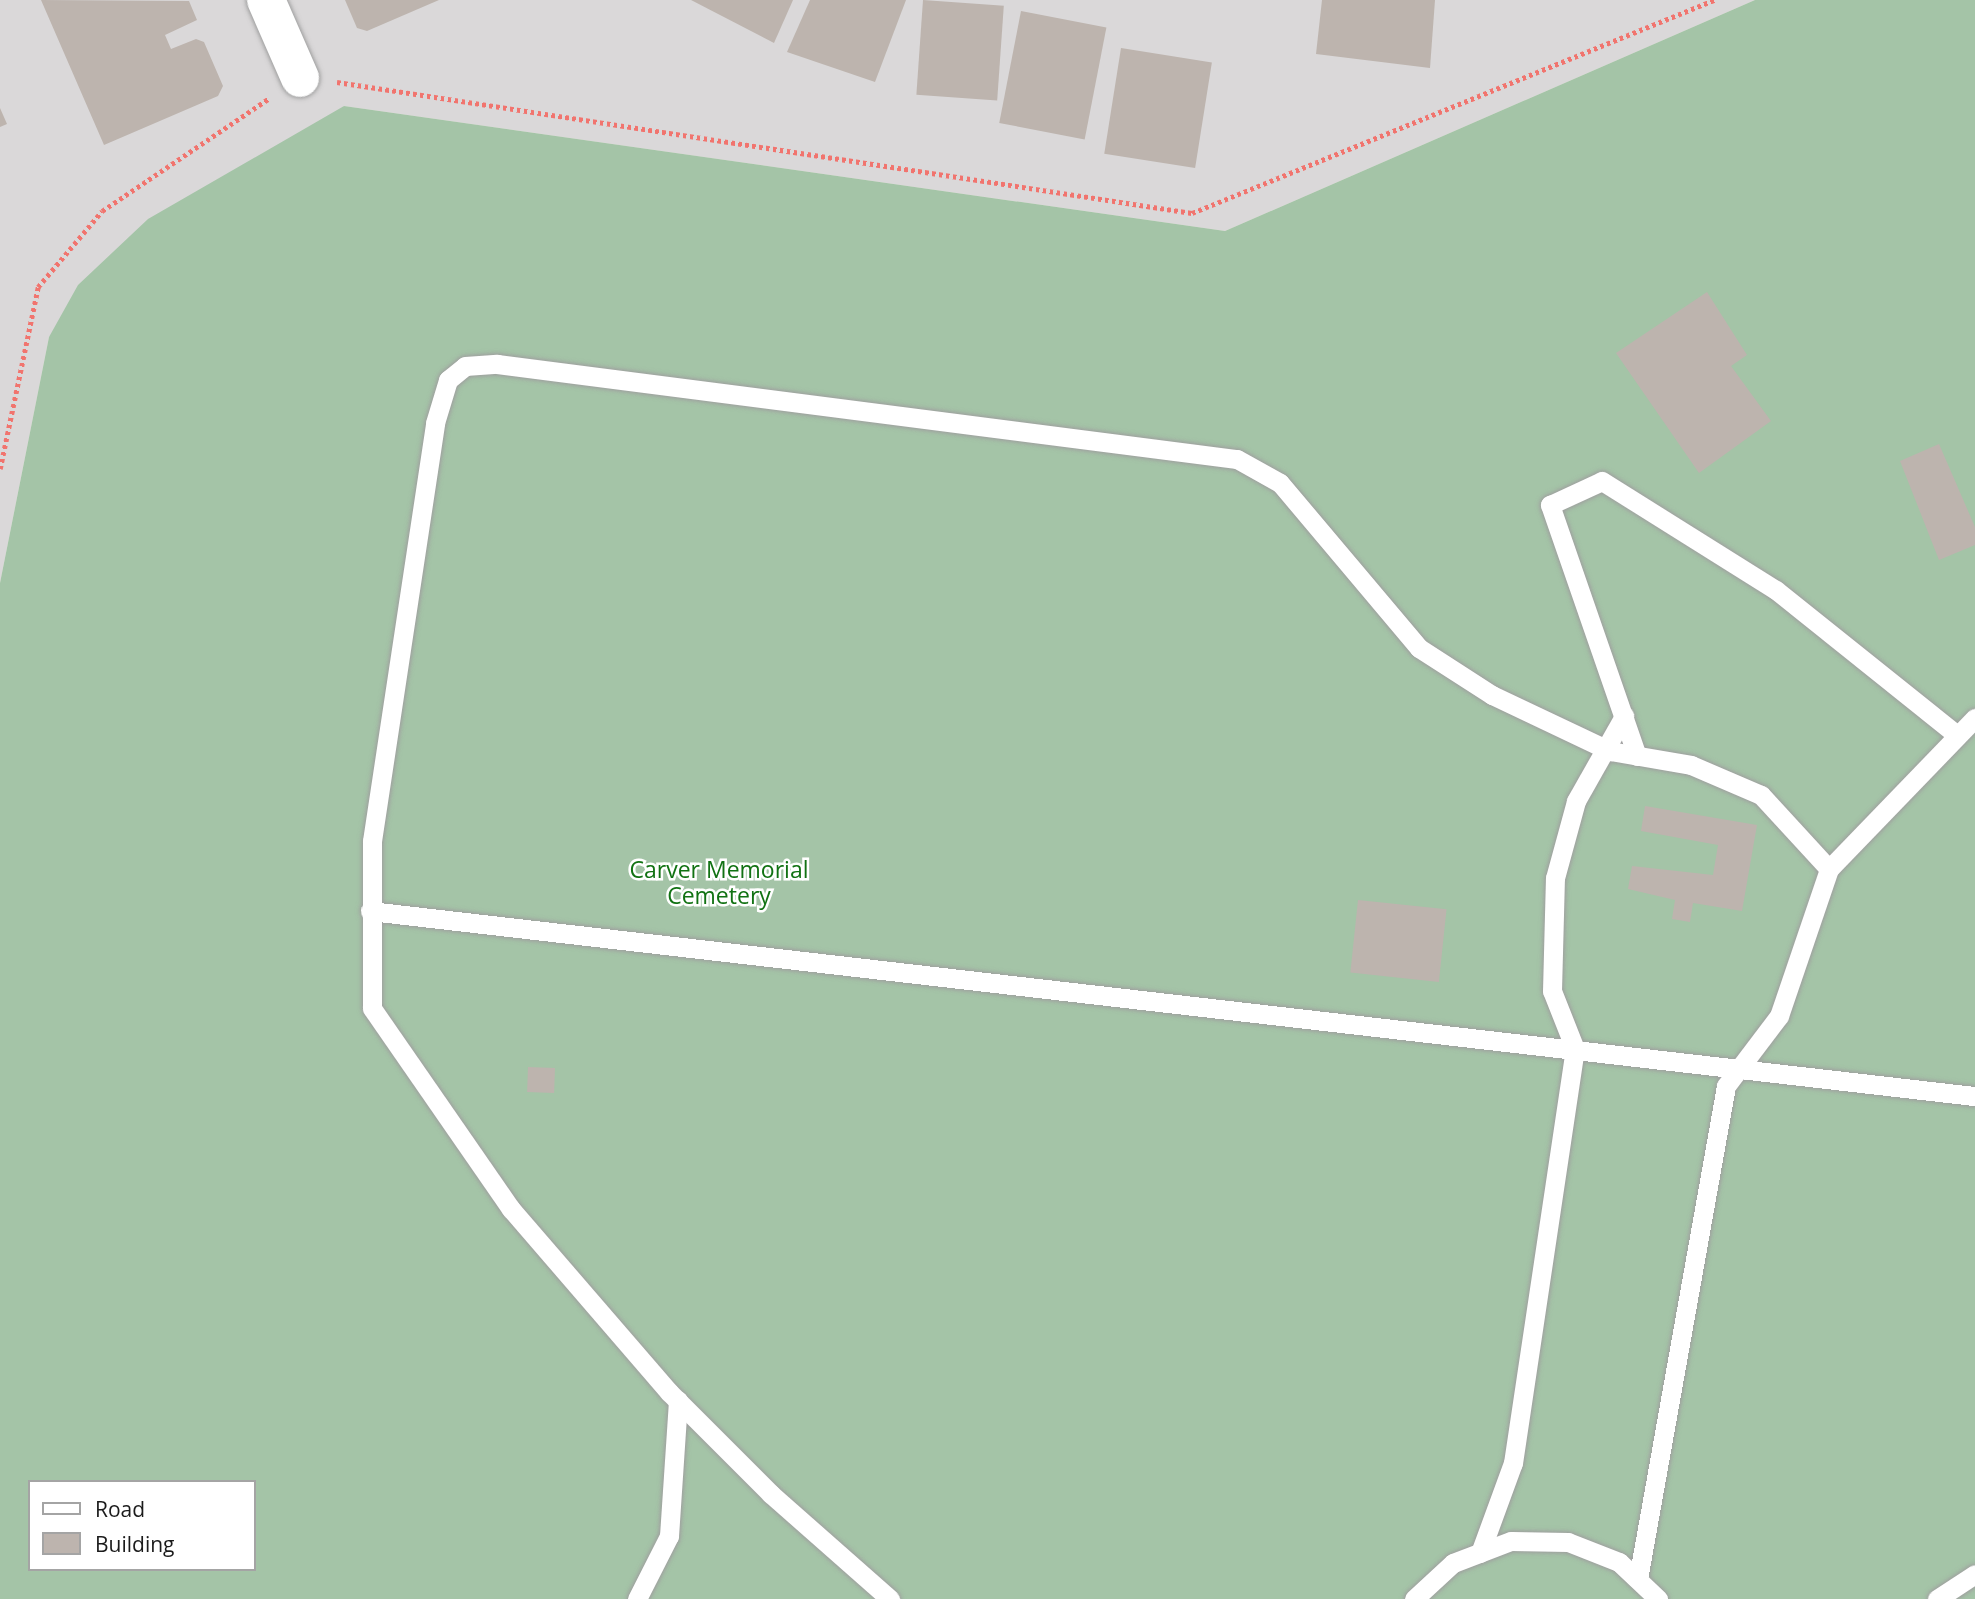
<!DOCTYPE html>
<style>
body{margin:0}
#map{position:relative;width:1975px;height:1599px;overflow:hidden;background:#ece8e2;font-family:"Open Sans",sans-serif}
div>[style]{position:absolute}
.residential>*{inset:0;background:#dad8d9}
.cemetery>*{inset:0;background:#a4c4a7}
.building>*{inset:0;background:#bdb4ae;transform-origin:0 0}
.path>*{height:4.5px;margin-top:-2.25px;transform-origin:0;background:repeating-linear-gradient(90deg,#f1746e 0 3.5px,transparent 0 7px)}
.roads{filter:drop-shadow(0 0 2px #9f9f9f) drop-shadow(0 0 2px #9f9f9f)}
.lane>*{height:19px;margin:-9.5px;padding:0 9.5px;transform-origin:9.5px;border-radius:9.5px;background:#fff}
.street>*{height:38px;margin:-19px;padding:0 19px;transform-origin:19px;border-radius:19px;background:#fff}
span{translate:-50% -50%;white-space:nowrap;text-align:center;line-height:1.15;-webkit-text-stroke:5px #fff;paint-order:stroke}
.park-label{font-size:23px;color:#117213}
.legend{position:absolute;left:28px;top:1480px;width:228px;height:91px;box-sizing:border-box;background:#fff;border:2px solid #a4a4a4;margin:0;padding:9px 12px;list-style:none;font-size:21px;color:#1b1b1b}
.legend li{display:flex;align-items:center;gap:14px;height:35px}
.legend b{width:35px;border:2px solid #a4a4a4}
</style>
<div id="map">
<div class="residential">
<i style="clip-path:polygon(0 0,1755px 0,1225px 231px,344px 106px,49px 337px,0 583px)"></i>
</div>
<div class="cemetery">
<i style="clip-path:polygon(evenodd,1755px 0,1975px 0,1975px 1599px,0 1599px,0 583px,49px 337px,78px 285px,148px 219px,344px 106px,1225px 231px,1755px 0,30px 1482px,254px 1482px,254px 1569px,30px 1569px,30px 1482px)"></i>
</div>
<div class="building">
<i style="clip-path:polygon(41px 0,189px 1px,197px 20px,165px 35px,171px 49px,196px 39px,204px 42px,223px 86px,218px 96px,104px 145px)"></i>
<i style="clip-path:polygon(345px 0,439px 0,367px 31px,357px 28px)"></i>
<i style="clip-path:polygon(691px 0,793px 0,774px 43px)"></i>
<i style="clip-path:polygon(810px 0,906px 0,875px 82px,787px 52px)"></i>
<i style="left:923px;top:0;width:81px;height:95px;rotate:4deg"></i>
<i style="clip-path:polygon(1322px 0,1435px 0,1430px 68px,1316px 54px)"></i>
<i style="left:1021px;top:11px;width:87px;height:114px;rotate:11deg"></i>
<i style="left:1121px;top:48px;width:92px;height:107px;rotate:9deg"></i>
<i style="clip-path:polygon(0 108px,7px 124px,0 127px)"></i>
<i style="clip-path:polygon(1707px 292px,1747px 355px,1731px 366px,1771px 421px,1699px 473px,1616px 353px)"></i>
<i style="clip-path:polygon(1939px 444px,1975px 527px,1975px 545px,1939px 560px,1900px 461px)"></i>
<i style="clip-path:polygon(1645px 806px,1757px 825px,1742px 911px,1693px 903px,1690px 922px,1672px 919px,1675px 900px,1628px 889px,1632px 866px,1713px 875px,1718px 845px,1641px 831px)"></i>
<i style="left:1358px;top:900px;width:89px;height:73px;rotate:6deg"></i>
<i style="left:528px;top:1067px;width:27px;height:25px;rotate:2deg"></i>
</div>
<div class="path">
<i style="left:337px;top:82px;width:865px;rotate:8.71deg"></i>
<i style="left:1192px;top:213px;width:564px;rotate:-22.2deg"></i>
<i style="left:0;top:469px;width:186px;rotate:-78.2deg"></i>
<i style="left:38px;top:287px;width:99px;rotate:-49.9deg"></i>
<i style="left:102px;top:211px;width:200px;rotate:-34deg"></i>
</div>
<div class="roads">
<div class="lane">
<i style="left:1637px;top:756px;width:266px;rotate:-109.1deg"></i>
<i style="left:1550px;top:505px;width:57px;rotate:-24.8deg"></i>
<i style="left:1602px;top:481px;width:205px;rotate:32.1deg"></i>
<i style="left:1776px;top:590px;width:232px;rotate:38.7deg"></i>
<i style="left:370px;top:911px;width:1616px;rotate:6.58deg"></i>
<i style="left:1480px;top:1553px;width:96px;rotate:-69.9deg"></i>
<i style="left:1513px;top:1463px;width:419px;rotate:-81.5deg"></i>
<i style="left:1575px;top:1049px;width:62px;rotate:-111.6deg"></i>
<i style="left:1552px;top:991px;width:113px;rotate:-88.5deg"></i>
<i style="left:1555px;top:878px;width:80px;rotate:-74.7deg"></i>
<i style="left:1576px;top:801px;width:98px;rotate:-60.5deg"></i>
<i style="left:1638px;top:1579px;width:501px;rotate:-79.88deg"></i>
<i style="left:1726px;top:1086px;width:88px;rotate:-52.9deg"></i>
<i style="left:1779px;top:1016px;width:155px;rotate:-71.2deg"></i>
<i style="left:1829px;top:869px;width:210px;rotate:-46deg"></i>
<i style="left:637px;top:1599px;width:71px;rotate:-63.1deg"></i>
<i style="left:669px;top:1536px;width:136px;rotate:-86.2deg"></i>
<i style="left:890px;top:1599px;width:159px;rotate:-138.6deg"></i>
<i style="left:771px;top:1494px;width:144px;rotate:-135deg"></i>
<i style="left:669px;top:1392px;width:242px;rotate:-130.8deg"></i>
<i style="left:511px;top:1209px;width:244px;rotate:-124.7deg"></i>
<i style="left:372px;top:1008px;width:167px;rotate:-90deg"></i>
<i style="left:372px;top:841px;width:423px;rotate:-81.4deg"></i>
<i style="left:435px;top:423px;width:45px;rotate:-73.2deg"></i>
<i style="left:448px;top:380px;width:22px;rotate:-39deg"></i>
<i style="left:465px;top:366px;width:32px;rotate:-4deg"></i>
<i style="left:497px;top:364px;width:746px;rotate:7.32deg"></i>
<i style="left:1237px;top:459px;width:49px;rotate:29.2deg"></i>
<i style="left:1280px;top:483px;width:216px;rotate:49.9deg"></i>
<i style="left:1419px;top:648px;width:87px;rotate:32.8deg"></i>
<i style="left:1492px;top:695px;width:131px;rotate:25.4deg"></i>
<i style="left:1610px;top:751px;width:82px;rotate:9.8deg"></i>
<i style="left:1691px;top:765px;width:76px;rotate:23.2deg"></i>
<i style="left:1761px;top:795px;width:100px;rotate:47.4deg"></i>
<i style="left:1414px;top:1599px;width:53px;rotate:-42.7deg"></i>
<i style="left:1453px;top:1563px;width:62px;rotate:-20.8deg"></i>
<i style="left:1511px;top:1541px;width:57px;rotate:1deg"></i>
<i style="left:1568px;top:1542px;width:55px;rotate:21.4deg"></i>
<i style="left:1619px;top:1562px;width:54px;rotate:43.5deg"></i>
<i style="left:1937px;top:1599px;width:45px;rotate:-33.3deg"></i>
</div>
<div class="street">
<i style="left:266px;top:0;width:85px;rotate:66.4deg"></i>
</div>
</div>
<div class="park-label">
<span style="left:719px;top:882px">Carver Memorial<br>Cemetery</span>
</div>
<ul class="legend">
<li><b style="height:9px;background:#fff"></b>Road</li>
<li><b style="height:19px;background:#bdb4ae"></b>Building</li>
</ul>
</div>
